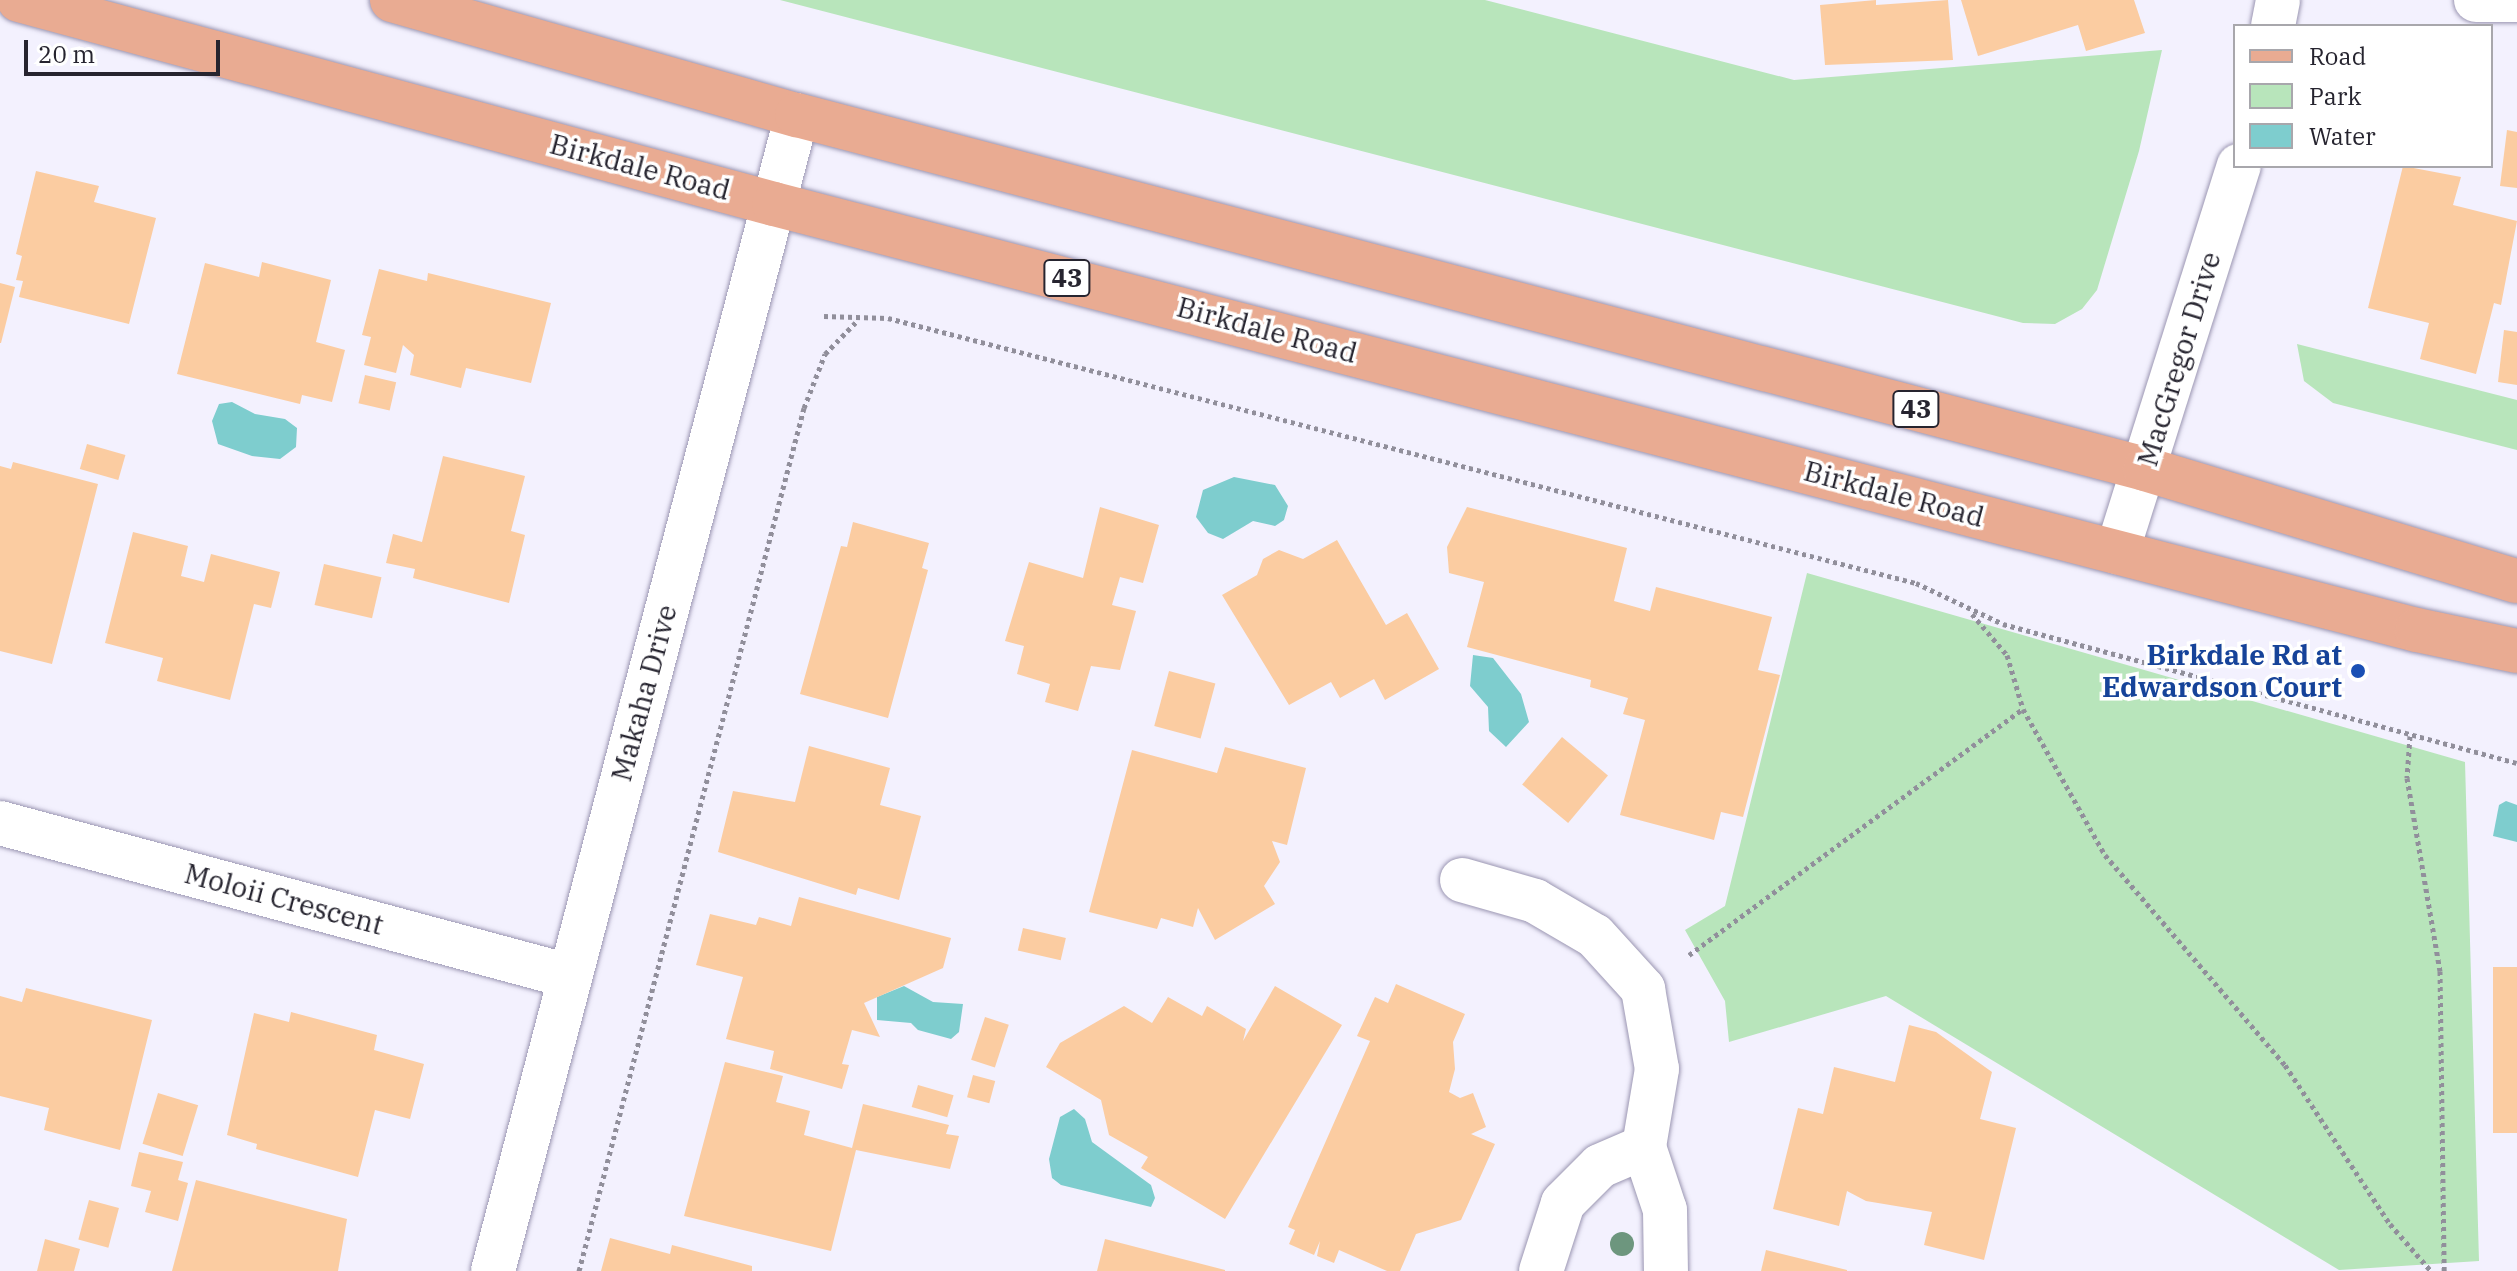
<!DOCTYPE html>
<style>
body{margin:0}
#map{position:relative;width:2517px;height:1271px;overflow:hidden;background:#f3f1fe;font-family:"IBM Plex Serif",serif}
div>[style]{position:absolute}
.green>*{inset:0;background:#b8e5bb}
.water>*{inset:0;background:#7ecdce}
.building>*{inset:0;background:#fbcca1;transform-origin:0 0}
.path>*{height:5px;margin-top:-2.5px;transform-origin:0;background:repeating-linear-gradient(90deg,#918f9b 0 4px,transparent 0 8px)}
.roads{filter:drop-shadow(0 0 2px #9b96b2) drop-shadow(0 0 2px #9b96b2)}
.minor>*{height:44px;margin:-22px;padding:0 22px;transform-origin:22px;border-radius:22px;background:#fff}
.major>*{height:44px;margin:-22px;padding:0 22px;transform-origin:22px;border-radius:22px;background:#e9ab92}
.trees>*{width:24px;height:24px;margin:-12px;border-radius:50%;background:#6d967e}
.dots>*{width:22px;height:22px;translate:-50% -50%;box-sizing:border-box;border:4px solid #fff;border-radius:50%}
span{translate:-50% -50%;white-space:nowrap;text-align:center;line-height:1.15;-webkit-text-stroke:7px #fff;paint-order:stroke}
.shield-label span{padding:2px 6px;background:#fff;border:2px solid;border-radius:6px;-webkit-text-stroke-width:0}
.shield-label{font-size:26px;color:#26242f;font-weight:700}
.street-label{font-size:28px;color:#26242f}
.transit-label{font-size:28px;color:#164399;font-weight:700}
.right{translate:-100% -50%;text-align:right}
.legend{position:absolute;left:2233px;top:24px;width:260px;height:144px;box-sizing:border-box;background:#fff;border:2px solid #a8a7ac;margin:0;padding:10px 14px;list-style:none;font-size:24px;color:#26242f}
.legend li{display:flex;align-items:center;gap:16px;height:40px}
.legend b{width:40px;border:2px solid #a8a7ac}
.scale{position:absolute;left:24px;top:40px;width:196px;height:36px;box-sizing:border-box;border:4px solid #26242f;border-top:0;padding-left:10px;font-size:24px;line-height:28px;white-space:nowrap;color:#26242f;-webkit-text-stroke:6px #fff;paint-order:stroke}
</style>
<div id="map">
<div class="green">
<i style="clip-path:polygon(780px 0,1485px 0,1794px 80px,2162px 50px,2139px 151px,2097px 290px,2082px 309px,2055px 324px,2023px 323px)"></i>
<i style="clip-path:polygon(2297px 344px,2517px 400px,2517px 450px,2333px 403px,2304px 381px)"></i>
<i style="clip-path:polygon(1807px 573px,2465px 762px,2479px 1261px,2339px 1270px,1886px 996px,1729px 1042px,1725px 1001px,1685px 930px,1725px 906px)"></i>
</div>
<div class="water">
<i style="clip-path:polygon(232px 402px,255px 414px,285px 419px,297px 428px,296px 447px,280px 459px,252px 456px,218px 444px,212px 421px,219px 404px)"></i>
<i style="clip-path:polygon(1234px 477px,1275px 485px,1288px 506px,1284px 520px,1275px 526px,1253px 521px,1223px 539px,1208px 533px,1196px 517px,1203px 490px)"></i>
<i style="clip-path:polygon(1473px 655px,1493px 658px,1521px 694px,1529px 722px,1506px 747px,1489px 731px,1488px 707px,1470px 686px)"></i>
<i style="clip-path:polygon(2506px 801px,2517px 805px,2517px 842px,2493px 836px,2499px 805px)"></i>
<i style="clip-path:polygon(904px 986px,933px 1002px,963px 1004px,959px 1032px,951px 1039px,918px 1030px,911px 1023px,877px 1020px,877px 997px)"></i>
<i style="clip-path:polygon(1074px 1109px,1085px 1119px,1092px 1142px,1151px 1185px,1155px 1198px,1151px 1207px,1061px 1185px,1052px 1178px,1049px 1159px,1060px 1117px)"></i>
</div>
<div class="building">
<i style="clip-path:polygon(1876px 0,1876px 5px,1948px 0,1953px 60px,1825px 65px,1820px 5px)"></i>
<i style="clip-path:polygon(1961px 0,2134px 0,2145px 33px,2086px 51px,2078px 25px,1978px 56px)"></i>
<i style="clip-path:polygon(2507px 130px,2517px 132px,2517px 188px,2500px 186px)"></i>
<i style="clip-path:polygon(2403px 166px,2461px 177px,2453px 205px,2517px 221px,2501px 305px,2494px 303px,2476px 374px,2420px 359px,2429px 323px,2368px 308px)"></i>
<i style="clip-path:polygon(36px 171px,99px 186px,94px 202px,156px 218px,129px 324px,19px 297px,23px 281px,16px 280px,22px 256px,16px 254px)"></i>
<i style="clip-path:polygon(262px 262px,331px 280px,316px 342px,345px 350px,332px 402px,302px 395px,300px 404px,177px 374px,205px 263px,259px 277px)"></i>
<i style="clip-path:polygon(379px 269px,427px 281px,428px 273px,551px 303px,531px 383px,466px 368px,461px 388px,410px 375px,414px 355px,403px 345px,396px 373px,364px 365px,371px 337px,362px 335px)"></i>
<i style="clip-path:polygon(0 283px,15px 287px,1px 343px,0 343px)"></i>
<i style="clip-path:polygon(2504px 330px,2517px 332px,2517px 385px,2498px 382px)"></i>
<i style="left:365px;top:375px;width:32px;height:29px;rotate:13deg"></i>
<i style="left:87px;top:444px;width:40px;height:26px;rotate:16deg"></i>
<i style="clip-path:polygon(443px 456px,525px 476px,511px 531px,525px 535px,509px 603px,413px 578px,415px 569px,386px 563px,393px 534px,422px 542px)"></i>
<i style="clip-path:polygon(13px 462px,98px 484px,52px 664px,0 651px,0 466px,11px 469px)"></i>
<i style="clip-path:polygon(1100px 507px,1159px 525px,1143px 583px,1120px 577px,1112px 605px,1136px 611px,1120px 670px,1091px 666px,1078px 711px,1045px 702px,1050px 684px,1017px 674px,1024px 646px,1005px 641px,1029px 562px,1083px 578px)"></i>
<i style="clip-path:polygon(1467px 507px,1627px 548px,1614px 601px,1650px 611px,1656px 587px,1772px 617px,1758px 670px,1780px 675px,1743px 817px,1721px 812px,1714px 840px,1620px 815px,1645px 720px,1623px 714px,1628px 698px,1590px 687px,1591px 680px,1467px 647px,1484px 582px,1449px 573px,1447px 547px)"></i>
<i style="clip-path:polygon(853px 522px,929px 543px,922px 568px,928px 570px,888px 718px,800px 694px,841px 546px,847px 547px)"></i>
<i style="clip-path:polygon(133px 532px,188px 546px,181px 576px,204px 582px,211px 554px,280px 572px,271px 608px,254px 604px,230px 700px,157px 681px,163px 658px,105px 643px)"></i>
<i style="clip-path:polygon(1337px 540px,1386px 625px,1407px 613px,1439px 669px,1385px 700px,1374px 679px,1340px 698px,1331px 682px,1289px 705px,1222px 595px,1257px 575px,1263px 559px,1279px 550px,1303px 559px)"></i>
<i style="left:324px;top:564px;width:59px;height:42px;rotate:13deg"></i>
<i style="left:1169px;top:671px;width:48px;height:57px;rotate:15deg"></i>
<i style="left:1562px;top:737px;width:60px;height:62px;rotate:40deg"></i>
<i style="clip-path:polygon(809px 746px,890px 768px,880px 805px,921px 816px,899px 900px,858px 888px,856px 895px,718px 852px,733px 791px,795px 802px)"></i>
<i style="clip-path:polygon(1225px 747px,1306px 768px,1287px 845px,1272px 841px,1280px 862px,1264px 886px,1275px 904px,1215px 940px,1198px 908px,1193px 927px,1161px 918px,1157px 929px,1089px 912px,1132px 750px,1217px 773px)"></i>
<i style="clip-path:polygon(799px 897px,951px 938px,943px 968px,864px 1003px,880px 1037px,852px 1030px,842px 1064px,849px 1065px,842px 1089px,770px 1069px,774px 1051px,726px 1039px,743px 977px,696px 965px,710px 914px,756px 925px,759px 917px,791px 926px)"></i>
<i style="left:1023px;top:928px;width:44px;height:23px;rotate:13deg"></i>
<i style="left:2517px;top:967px;width:166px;height:24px;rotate:90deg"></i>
<i style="clip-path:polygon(1396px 984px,1465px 1014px,1453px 1042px,1455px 1069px,1449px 1092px,1460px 1098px,1473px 1093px,1486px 1127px,1471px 1134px,1495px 1144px,1461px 1220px,1416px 1234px,1400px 1271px,1387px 1271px,1339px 1250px,1334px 1263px,1317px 1256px,1320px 1241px,1314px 1255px,1289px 1244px,1295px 1230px,1288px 1227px,1370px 1041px,1357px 1036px,1375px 997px,1388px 1003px)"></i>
<i style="clip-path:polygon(1275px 986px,1342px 1025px,1225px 1219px,1141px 1168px,1148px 1157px,1109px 1135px,1101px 1100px,1046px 1067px,1060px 1043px,1124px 1006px,1152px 1023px,1168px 997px,1202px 1016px,1207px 1006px,1246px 1029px,1243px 1041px)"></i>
<i style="clip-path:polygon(26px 988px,152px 1020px,120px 1150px,44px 1130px,49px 1108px,0 1096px,0 996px,22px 1002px)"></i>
<i style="clip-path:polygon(291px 1012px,377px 1035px,374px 1050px,424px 1064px,410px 1119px,375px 1110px,358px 1177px,256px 1149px,257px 1144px,227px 1135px,254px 1013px,289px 1022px)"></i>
<i style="left:985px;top:1017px;width:25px;height:45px;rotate:18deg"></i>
<i style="clip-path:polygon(1909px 1025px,1936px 1032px,1992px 1072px,1980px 1119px,2016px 1128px,1984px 1260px,1924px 1245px,1932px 1212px,1866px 1201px,1847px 1191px,1839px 1226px,1773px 1209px,1798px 1108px,1823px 1114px,1834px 1067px,1895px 1082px)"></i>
<i style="clip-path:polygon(725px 1062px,783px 1076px,776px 1102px,810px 1111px,804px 1135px,852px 1148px,863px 1104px,949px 1125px,946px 1134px,959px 1136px,950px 1169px,856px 1150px,831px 1251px,684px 1216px)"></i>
<i style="left:973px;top:1075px;width:23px;height:23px;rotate:15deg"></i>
<i style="left:918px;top:1085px;width:37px;height:23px;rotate:16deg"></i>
<i style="left:158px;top:1093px;width:42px;height:53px;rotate:17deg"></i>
<i style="clip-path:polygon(139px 1152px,183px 1162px,178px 1180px,188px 1183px,178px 1221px,145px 1212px,151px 1191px,131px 1186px)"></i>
<i style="clip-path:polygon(196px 1180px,347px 1219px,338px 1271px,172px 1271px)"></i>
<i style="left:89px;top:1200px;width:31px;height:41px;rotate:15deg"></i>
<i style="clip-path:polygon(610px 1238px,670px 1254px,672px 1245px,752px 1266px,752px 1271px,601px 1271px)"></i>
<i style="clip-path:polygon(45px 1239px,80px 1249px,74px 1271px,37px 1271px)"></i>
<i style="clip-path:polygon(1105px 1239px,1225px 1270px,1225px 1271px,1097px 1271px)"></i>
<i style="clip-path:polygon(1766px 1250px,1847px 1270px,1847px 1271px,1761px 1271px)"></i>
</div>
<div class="path">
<i style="left:824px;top:316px;width:64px;rotate:1.8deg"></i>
<i style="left:888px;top:318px;width:1062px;rotate:14.46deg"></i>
<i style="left:1916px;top:583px;width:96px;rotate:25.2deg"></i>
<i style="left:2003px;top:624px;width:532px;rotate:15.13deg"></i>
<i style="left:1972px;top:614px;width:54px;rotate:49.5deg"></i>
<i style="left:2007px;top:655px;width:56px;rotate:73.5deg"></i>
<i style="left:2023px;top:709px;width:167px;rotate:60.7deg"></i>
<i style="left:2105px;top:855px;width:277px;rotate:49.4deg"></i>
<i style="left:2285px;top:1065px;width:191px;rotate:56.6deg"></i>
<i style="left:2390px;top:1224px;width:62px;rotate:48.9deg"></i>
<i style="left:2410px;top:736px;width:42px;rotate:94.1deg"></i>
<i style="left:2407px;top:778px;width:196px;rotate:80.3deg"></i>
<i style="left:2440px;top:971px;width:300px;rotate:89.2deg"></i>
<i style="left:1689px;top:955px;width:415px;rotate:-36.4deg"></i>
<i style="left:579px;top:1271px;width:892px;rotate:-75.39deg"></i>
<i style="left:804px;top:408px;width:58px;rotate:-68.7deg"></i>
<i style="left:825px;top:354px;width:47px;rotate:-45.9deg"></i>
</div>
<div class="roads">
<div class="minor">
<i style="left:2476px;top:0;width:41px"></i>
<i style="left:2273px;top:26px;width:26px;rotate:-79deg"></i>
<i style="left:2117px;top:552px;width:405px;rotate:-72.5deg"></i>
<i style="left:0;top:823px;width:589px;rotate:15.05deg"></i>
<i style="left:1462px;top:880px;width:76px;rotate:16deg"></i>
<i style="left:1535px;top:901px;width:69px;rotate:30.3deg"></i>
<i style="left:1595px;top:936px;width:72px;rotate:47.8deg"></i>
<i style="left:1643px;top:989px;width:81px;rotate:80.1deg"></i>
<i style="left:1657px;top:1069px;width:79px;rotate:99.5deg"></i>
<i style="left:1644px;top:1147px;width:66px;rotate:71.6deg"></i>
<i style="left:1665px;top:1210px;width:61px;rotate:89.1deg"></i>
<i style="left:493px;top:1271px;width:1195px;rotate:-75.27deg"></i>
<i style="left:1541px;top:1271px;width:71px;rotate:-72.1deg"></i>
<i style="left:1563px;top:1203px;width:52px;rotate:-45deg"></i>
<i style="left:1600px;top:1166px;width:48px;rotate:-23.4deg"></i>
</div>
<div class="major">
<i style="left:19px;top:0;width:782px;rotate:15.12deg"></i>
<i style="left:774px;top:204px;width:1697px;rotate:14.54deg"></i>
<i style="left:2417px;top:630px;width:102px;rotate:11.9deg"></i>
<i style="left:392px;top:0;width:421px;rotate:15.9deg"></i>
<i style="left:797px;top:115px;width:1394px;rotate:14.71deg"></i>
<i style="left:2145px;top:469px;width:388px;rotate:16.8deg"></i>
</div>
</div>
<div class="trees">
<i style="left:1622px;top:1244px"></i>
</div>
<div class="dots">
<i style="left:2358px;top:671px;background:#1a4fb4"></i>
</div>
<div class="shield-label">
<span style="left:1067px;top:278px">43</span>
<span style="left:1916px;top:409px">43</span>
</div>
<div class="street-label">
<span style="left:640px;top:167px;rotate:15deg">Birkdale Road</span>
<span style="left:1267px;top:330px;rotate:15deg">Birkdale Road</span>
<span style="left:2179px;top:359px;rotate:-73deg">MacGregor Drive</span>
<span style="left:1894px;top:494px;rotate:15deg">Birkdale Road</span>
<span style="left:644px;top:693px;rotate:-75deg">Makaha Drive</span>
<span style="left:284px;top:899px;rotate:15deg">Moloii Crescent</span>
</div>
<div class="transit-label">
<span class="right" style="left:2342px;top:671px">Birkdale Rd at<br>Edwardson Court</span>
</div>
<ul class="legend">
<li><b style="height:10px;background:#e9ab92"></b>Road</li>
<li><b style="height:22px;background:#b8e5bb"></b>Park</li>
<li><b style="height:22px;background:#7ecdce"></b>Water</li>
</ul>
<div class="scale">20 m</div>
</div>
